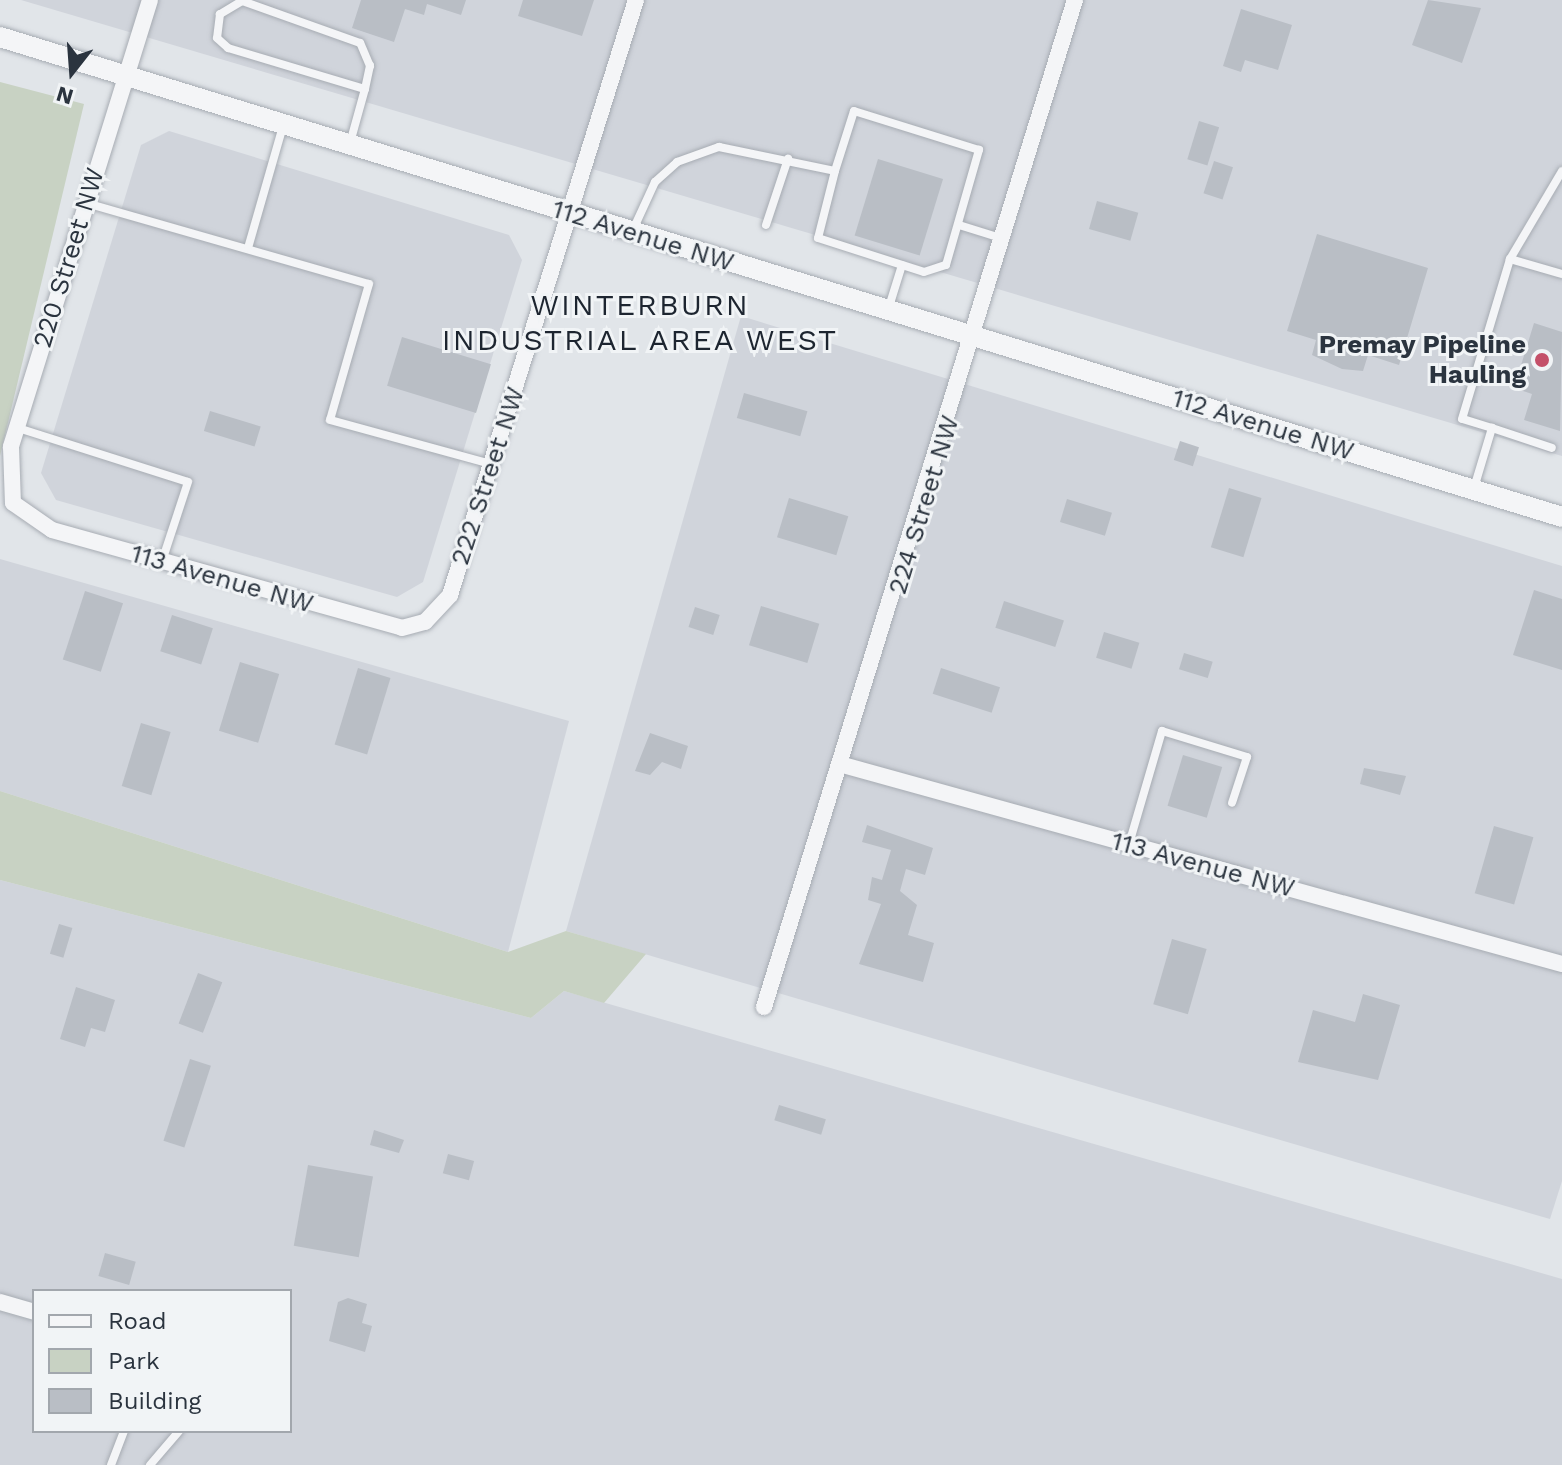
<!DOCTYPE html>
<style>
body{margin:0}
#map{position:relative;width:1562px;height:1465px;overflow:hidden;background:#e1e5e9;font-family:"Work Sans",sans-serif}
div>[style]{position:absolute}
.built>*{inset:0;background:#d0d4db}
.green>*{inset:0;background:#c8d2c3}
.building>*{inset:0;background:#b9bec5;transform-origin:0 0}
.roads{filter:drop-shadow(0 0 2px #a7acb3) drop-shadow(0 0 2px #a7acb3)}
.service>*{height:8px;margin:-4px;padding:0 4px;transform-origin:4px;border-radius:4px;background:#f4f5f7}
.minor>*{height:16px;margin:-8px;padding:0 8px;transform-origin:8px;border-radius:8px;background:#f4f5f7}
.tertiary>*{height:20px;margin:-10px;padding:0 10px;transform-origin:10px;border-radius:10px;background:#f4f5f7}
.dots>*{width:22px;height:22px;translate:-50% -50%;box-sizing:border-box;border:4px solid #f1f4f6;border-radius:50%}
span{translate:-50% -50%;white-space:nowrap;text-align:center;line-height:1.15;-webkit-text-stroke:6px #f1f4f6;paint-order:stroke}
.street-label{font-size:26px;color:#2b343f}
.poi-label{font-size:26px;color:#2b343f;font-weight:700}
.right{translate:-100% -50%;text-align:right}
.quarter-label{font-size:30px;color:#1d2530;letter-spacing:2px}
.legend{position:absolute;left:32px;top:1289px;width:260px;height:144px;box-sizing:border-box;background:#f1f4f6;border:2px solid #a2a7ad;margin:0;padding:10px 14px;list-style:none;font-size:24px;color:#2b343f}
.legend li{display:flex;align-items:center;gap:16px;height:40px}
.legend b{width:40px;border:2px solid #a2a7ad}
.north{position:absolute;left:32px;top:32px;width:80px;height:80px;-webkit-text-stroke:6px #f1f4f6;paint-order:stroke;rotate:197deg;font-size:22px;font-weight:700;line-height:32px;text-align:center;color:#2b343f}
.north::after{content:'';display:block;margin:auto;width:28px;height:36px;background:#2b343f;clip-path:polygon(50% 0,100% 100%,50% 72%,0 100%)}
</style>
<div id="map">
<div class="built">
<i style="clip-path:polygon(21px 0,1562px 0,1562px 456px)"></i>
<i style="clip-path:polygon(169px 131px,509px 235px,522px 260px,423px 582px,397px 597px,56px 500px,41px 473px,141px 145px)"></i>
<i style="clip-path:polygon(741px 316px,1562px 566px,1562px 1181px,1550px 1219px,566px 931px)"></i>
<i style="clip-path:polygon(0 559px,569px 721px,508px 952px,0 791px)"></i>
<i style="clip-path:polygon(evenodd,0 880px,531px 1018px,564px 991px,1562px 1279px,1562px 1465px,0 1465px,0 880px,34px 1291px,290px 1291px,290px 1431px,34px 1431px,34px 1291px)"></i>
</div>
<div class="green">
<i style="clip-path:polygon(0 82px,84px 104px,0 456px)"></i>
<i style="clip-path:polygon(0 791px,508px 952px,566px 931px,646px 954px,604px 1003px,564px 991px,531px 1018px,0 880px)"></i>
</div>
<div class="building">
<i style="clip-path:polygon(361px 0,466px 0,461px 15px,427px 4px,424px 15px,405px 9px,394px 42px,352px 28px)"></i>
<i style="clip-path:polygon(523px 0,594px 0,582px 36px,518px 16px)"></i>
<i style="clip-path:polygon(1428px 0,1481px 8px,1462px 63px,1412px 45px)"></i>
<i style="clip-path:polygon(1241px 9px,1292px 25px,1278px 70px,1245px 60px,1241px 72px,1223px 66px)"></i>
<i style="left:1199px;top:121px;width:21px;height:40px;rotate:17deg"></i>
<i style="left:878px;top:159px;width:68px;height:80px;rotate:17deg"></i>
<i style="left:1214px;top:161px;width:20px;height:34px;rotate:18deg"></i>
<i style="left:1097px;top:201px;width:43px;height:29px;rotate:16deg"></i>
<i style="clip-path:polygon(1317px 234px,1428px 268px,1399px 365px,1368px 355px,1363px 371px,1342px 369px,1312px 355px,1316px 340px,1287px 331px)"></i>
<i style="clip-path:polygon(1534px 323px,1562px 332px,1560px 431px,1524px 420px,1532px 394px,1514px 388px)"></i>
<i style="left:402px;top:337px;width:93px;height:51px;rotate:17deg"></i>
<i style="left:744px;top:393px;width:66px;height:26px;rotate:16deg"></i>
<i style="left:210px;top:411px;width:53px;height:21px;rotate:17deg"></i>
<i style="left:1180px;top:441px;width:20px;height:20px;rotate:18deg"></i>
<i style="left:1229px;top:488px;width:34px;height:62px;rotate:17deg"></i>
<i style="left:789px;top:498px;width:62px;height:41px;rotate:17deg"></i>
<i style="left:1067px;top:499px;width:47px;height:24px;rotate:17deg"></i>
<i style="clip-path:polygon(1534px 590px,1562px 599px,1562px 670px,1513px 655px)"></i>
<i style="left:85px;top:591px;width:40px;height:72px;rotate:18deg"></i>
<i style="left:1004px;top:601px;width:63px;height:28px;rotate:18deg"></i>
<i style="left:761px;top:606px;width:61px;height:41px;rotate:17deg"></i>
<i style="left:695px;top:607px;width:26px;height:21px;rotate:18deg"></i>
<i style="left:172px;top:615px;width:43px;height:38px;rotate:18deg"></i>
<i style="left:1104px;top:632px;width:37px;height:27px;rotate:17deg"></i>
<i style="left:1184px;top:653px;width:30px;height:17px;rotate:17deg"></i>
<i style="left:240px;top:662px;width:41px;height:72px;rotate:17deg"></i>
<i style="left:358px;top:668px;width:34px;height:80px;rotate:17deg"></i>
<i style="left:941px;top:668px;width:62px;height:27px;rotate:18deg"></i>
<i style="left:141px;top:723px;width:31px;height:66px;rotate:17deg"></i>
<i style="clip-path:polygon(650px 733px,688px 746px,681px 769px,662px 762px,650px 775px,635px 771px)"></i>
<i style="left:1183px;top:755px;width:41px;height:53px;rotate:17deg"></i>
<i style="clip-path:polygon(1364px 768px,1406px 776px,1400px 795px,1360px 784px)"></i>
<i style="clip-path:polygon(867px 825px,933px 848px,925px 875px,906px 869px,900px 891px,917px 905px,908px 935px,934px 943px,923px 982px,859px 964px,881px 904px,868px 900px,872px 877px,882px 880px,891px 850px,862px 842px)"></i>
<i style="left:1494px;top:826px;width:41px;height:70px;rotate:16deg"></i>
<i style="left:59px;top:924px;width:14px;height:31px;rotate:17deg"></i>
<i style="left:1172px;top:939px;width:36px;height:68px;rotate:16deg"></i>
<i style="left:198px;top:973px;width:26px;height:54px;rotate:21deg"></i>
<i style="clip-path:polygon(76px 987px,115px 1000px,105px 1032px,91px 1028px,85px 1047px,60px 1039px)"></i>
<i style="clip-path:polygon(1363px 994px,1400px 1005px,1378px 1080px,1298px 1062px,1313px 1010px,1355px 1022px)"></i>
<i style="left:190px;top:1059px;width:22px;height:86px;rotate:18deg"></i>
<i style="left:779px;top:1105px;width:49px;height:16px;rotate:17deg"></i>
<i style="clip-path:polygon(374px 1130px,404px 1140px,399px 1153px,370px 1145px)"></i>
<i style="left:448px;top:1154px;width:27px;height:20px;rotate:15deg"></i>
<i style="left:308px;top:1165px;width:66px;height:82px;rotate:10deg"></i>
<i style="left:105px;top:1253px;width:32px;height:24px;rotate:16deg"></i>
<i style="clip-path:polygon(348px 1298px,367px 1304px,362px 1323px,372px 1326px,365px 1352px,329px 1341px,338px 1302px)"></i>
</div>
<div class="roads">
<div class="service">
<i style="left:350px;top:143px;width:56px;rotate:-74.5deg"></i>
<i style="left:365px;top:89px;width:24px;rotate:-78deg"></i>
<i style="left:370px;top:66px;width:25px;rotate:-113deg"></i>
<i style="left:360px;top:43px;width:125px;rotate:-160.4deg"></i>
<i style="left:242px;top:1px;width:26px;rotate:149deg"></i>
<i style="left:220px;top:14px;width:24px;rotate:97deg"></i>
<i style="left:217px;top:38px;width:15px;rotate:42deg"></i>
<i style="left:228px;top:48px;width:143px;rotate:16.7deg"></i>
<i style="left:86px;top:203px;width:294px;rotate:16deg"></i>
<i style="left:369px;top:284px;width:141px;rotate:106deg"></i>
<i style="left:330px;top:420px;width:167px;rotate:15.3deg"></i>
<i style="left:766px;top:225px;width:70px;rotate:-71.6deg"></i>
<i style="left:959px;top:225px;width:47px;rotate:17.3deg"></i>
<i style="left:632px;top:232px;width:55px;rotate:-65.3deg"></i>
<i style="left:655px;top:182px;width:30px;rotate:-42deg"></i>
<i style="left:677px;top:162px;width:45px;rotate:-19.7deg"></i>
<i style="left:719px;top:147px;width:118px;rotate:11.7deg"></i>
<i style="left:835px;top:171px;width:69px;rotate:104.2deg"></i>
<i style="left:818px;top:238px;width:111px;rotate:17.8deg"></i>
<i style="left:924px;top:272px;width:23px;rotate:-18deg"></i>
<i style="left:946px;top:265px;width:120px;rotate:-74deg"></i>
<i style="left:979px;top:150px;width:131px;rotate:-162.7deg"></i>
<i style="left:854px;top:111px;width:63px;rotate:107.6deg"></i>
<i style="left:248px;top:248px;width:127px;rotate:-74deg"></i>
<i style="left:1510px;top:259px;width:54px;rotate:16.1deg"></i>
<i style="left:888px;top:310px;width:47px;rotate:-72.7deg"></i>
<i style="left:18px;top:428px;width:178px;rotate:17.6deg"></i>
<i style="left:188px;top:482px;width:83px;rotate:108.2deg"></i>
<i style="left:1492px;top:428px;width:31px;rotate:-163deg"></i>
<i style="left:1462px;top:419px;width:167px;rotate:-73.3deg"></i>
<i style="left:1510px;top:259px;width:102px;rotate:-59.4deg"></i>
<i style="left:1474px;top:488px;width:63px;rotate:-73.3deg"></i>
<i style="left:1492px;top:428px;width:63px;rotate:18.4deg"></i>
<i style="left:1129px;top:844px;width:118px;rotate:-73.7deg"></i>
<i style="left:1162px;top:731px;width:89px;rotate:17deg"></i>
<i style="left:1247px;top:757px;width:48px;rotate:108.1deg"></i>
<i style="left:111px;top:1465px;width:36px;rotate:-69deg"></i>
<i style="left:150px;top:1465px;width:45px;rotate:-49.5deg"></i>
</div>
<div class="minor">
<i style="left:150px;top:0;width:468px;rotate:107.3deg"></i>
<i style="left:11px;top:447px;width:56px;rotate:88deg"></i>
<i style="left:13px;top:503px;width:47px;rotate:34.7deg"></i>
<i style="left:52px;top:530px;width:363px;rotate:15.6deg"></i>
<i style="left:402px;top:628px;width:24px;rotate:-15deg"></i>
<i style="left:425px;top:622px;width:37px;rotate:-47deg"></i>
<i style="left:450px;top:595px;width:623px;rotate:-72.64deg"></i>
<i style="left:843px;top:765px;width:746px;rotate:15.47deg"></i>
<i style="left:764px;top:1007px;width:1054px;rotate:-72.84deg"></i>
<i style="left:0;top:1302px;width:35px;rotate:16deg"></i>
</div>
<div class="tertiary">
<i style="left:0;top:37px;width:1634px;rotate:17.08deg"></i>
</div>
</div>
<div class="dots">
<i style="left:1542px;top:360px;background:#c45069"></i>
</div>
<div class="street-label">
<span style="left:643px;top:236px;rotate:17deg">112 Avenue NW</span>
<span style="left:69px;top:258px;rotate:-73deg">220 Street NW</span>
<span style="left:1263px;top:425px;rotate:17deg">112 Avenue NW</span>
<span style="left:488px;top:476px;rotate:-72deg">222 Street NW</span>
<span style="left:924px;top:505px;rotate:-73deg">224 Street NW</span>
<span style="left:222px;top:579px;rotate:16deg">113 Avenue NW</span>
<span style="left:1203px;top:865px;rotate:15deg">113 Avenue NW</span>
</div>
<div class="poi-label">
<span class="right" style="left:1526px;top:360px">Premay Pipeline<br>Hauling</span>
</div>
<div class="quarter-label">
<span style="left:640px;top:322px">WINTERBURN<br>INDUSTRIAL AREA WEST</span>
</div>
<ul class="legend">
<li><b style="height:10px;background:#f4f5f7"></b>Road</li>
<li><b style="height:22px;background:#c8d2c3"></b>Park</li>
<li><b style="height:22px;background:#b9bec5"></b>Building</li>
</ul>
<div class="north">N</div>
</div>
